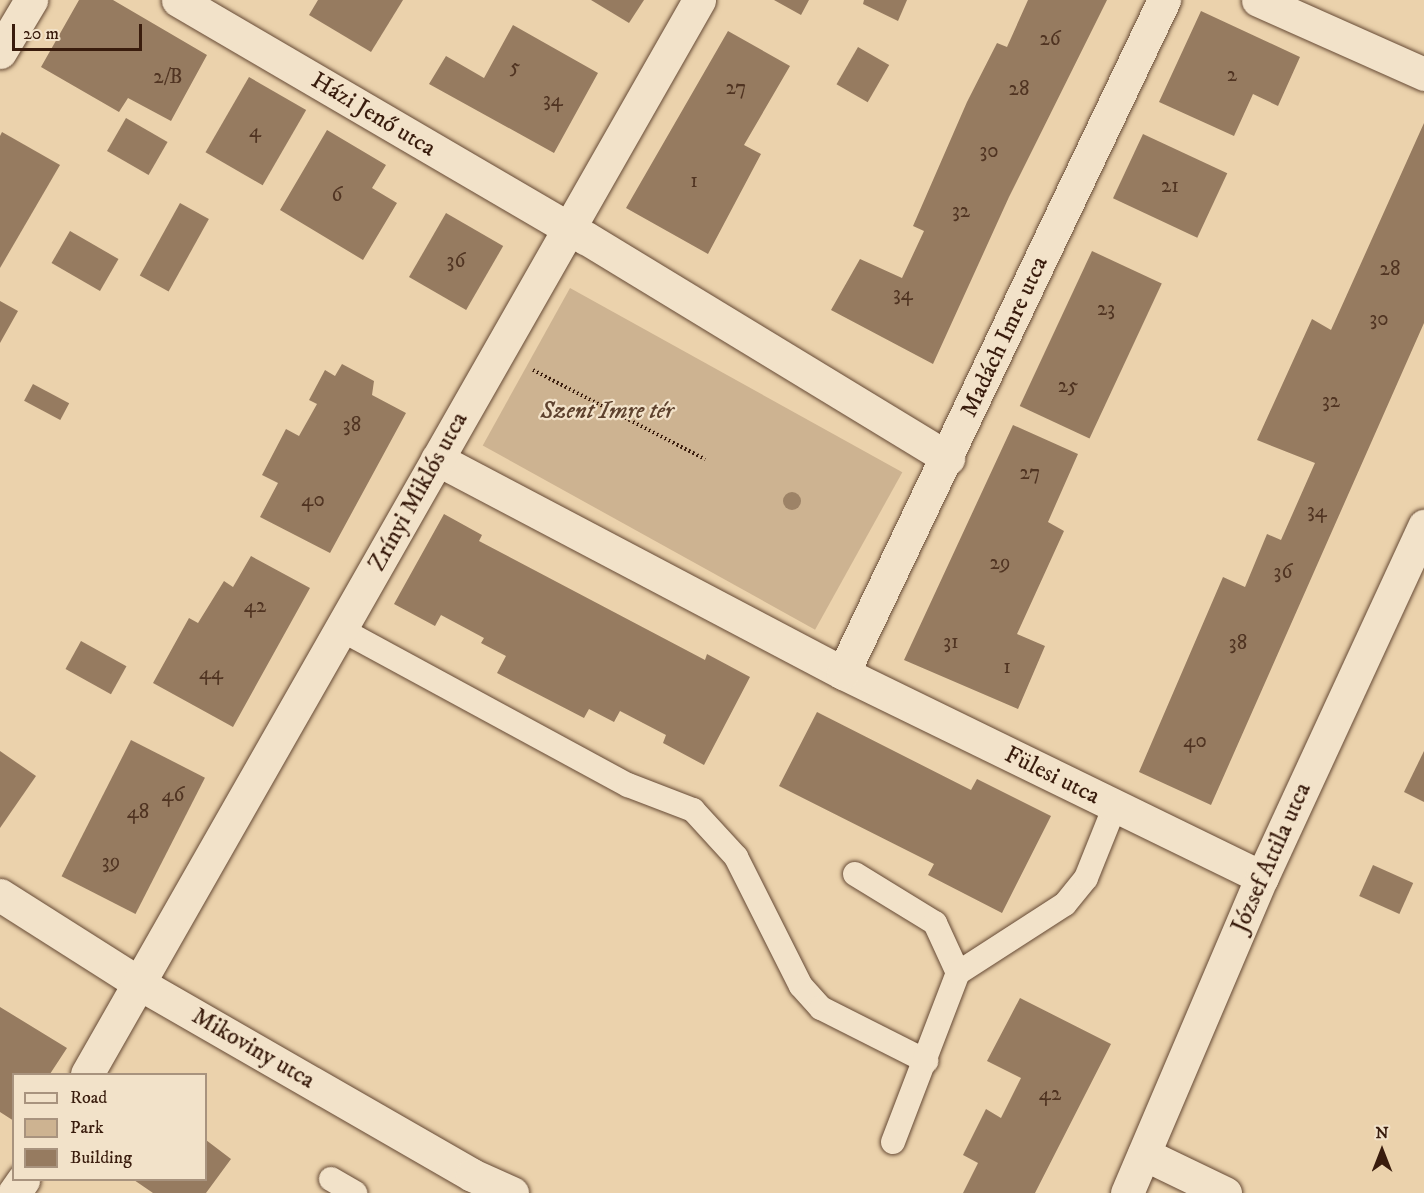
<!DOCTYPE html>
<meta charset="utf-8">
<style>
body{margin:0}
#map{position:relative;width:1424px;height:1193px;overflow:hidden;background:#ebd2ac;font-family:"IM FELL DW Pica",serif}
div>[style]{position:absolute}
.green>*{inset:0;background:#cdb391;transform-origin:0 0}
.building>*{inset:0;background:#967b60;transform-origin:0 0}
.path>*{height:4px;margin-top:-2px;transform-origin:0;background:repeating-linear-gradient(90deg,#391c0d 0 1.5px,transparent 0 4.5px)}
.roads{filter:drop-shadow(0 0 2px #664a35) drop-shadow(0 0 2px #664a35)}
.service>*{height:24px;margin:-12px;padding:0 12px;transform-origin:12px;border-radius:12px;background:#f2e2c9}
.minor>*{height:33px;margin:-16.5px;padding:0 16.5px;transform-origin:16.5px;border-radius:16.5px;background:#f2e2c9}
.trees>*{width:18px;height:18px;margin:-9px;border-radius:50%;background:#9d8367}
span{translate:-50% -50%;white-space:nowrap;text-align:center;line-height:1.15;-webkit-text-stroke:4.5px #f2e2c9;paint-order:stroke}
.number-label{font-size:21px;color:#503422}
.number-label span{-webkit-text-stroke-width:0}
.street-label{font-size:24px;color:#391c0d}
.park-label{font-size:24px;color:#5e422e;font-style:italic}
.legend{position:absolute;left:12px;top:1073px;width:195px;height:108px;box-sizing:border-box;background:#f2e2c9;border:2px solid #a8937e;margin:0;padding:8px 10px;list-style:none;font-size:18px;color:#391c0d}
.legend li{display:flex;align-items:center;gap:12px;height:30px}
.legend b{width:30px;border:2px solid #a8937e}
.north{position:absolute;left:1352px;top:1121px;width:60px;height:60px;-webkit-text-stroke:4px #f2e2c9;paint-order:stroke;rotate:0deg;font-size:16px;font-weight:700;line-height:24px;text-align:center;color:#391c0d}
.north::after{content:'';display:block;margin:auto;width:21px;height:27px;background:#391c0d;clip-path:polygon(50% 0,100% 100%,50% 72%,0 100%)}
.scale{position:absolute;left:12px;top:24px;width:130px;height:27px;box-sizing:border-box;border:3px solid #391c0d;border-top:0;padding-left:8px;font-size:18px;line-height:21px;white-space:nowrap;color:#391c0d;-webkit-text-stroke:4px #f2e2c9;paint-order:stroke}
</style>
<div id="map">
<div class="green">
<i style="left:570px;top:288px;width:380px;height:180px;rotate:29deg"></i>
</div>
<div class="building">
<i style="clip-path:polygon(79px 0,113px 0,207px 55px,171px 121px,128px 98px,119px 112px,41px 67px)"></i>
<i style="clip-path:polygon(318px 0,403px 0,371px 52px,309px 15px)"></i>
<i style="clip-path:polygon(591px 0,644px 0,629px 23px)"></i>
<i style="clip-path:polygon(774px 0,809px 0,801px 15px)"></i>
<i style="clip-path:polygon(864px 0,907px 0,898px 21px,863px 4px)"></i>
<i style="clip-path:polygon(1028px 0,1107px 0,1009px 197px,933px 364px,831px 310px,860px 259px,902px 278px,924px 231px,913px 226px,967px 102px,997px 43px,1007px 47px)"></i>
<i style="clip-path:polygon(1201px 11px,1300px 57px,1278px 106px,1253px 94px,1234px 136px,1159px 102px)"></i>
<i style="clip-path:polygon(513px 25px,598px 73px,554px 153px,429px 84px,446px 56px,484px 78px)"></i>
<i style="clip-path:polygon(728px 31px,790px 66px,744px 145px,761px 154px,708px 254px,626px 208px)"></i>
<i style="left:858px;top:47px;width:36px;height:43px;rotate:30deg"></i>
<i style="left:249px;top:77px;width:66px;height:87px;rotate:30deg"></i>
<i style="left:126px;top:118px;width:48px;height:38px;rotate:30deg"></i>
<i style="clip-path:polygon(1424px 123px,1424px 323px,1211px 805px,1139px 772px,1223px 577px,1245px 587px,1267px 534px,1281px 540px,1315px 463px,1257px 440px,1312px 319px,1331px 330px)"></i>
<i style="clip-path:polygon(327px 130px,386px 165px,372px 188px,397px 203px,363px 260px,280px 210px)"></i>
<i style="clip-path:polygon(2px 132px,60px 165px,0 268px,0 136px)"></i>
<i style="left:1143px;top:134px;width:93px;height:71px;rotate:25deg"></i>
<i style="left:180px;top:203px;width:33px;height:83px;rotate:29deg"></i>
<i style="left:446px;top:213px;width:66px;height:74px;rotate:30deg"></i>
<i style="left:70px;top:231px;width:56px;height:37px;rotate:30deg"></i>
<i style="left:1092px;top:251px;width:77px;height:171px;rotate:25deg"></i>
<i style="clip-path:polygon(0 301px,18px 311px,0 343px)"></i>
<i style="clip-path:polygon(342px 364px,374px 381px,372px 395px,406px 413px,330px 553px,260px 517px,278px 483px,262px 475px,286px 429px,299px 436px,317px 404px,309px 400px,325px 370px,335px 376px)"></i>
<i style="left:33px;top:384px;width:41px;height:19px;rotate:28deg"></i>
<i style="clip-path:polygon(1013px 425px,1078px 454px,1048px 522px,1064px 531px,1017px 634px,1045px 646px,1018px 709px,904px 660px)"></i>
<i style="clip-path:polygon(444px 514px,482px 535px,479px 541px,705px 660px,707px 654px,750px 677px,704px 765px,663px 743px,666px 735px,620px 711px,614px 722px,589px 709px,584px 718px,497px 673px,506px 656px,481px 643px,484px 638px,441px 615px,435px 626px,394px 604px)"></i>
<i style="clip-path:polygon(251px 556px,310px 588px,233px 727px,153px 683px,189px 618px,198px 623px,224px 581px,233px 587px)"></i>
<i style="left:81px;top:641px;width:52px;height:32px;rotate:29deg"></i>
<i style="clip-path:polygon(817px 712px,971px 790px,977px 779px,1051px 816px,1002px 913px,928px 875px,934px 864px,779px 786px)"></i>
<i style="left:131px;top:740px;width:83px;height:153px;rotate:27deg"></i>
<i style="clip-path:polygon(0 751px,36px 776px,0 828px)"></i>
<i style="clip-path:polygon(1424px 751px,1424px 802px,1404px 792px)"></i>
<i style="left:1373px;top:865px;width:44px;height:34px;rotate:24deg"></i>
<i style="clip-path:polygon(1020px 998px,1111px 1044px,1035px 1193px,963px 1193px,978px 1163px,963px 1155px,986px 1109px,1001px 1118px,1021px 1078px,987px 1061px)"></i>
<i style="clip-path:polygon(0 1007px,67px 1048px,50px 1074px,14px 1074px,14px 1121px,0 1112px)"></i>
<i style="clip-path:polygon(206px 1140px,231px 1159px,206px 1193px,153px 1193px,134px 1180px,206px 1180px)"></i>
</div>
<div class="path">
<i style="left:533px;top:370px;width:194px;rotate:27.4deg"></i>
</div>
<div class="roads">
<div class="service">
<i style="left:342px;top:630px;width:325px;rotate:28.5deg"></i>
<i style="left:628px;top:785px;width:70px;rotate:21deg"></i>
<i style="left:693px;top:810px;width:64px;rotate:47.5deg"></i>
<i style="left:736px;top:857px;width:144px;rotate:63.3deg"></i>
<i style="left:801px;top:986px;width:30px;rotate:48deg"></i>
<i style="left:821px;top:1008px;width:118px;rotate:26.8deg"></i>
<i style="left:855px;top:874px;width:94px;rotate:31.5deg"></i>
<i style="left:935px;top:923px;width:55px;rotate:65.3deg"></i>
<i style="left:893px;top:1142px;width:181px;rotate:-69deg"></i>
<i style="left:958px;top:973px;width:127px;rotate:-32.8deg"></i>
<i style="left:1065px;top:904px;width:33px;rotate:-51deg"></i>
<i style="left:1086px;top:878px;width:78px;rotate:-68.1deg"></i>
<i style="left:331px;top:1179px;width:28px;rotate:30deg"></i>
</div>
<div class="minor">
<i style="left:178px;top:0;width:472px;rotate:30.3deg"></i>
<i style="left:586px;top:238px;width:424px;rotate:31.3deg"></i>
<i style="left:1258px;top:0;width:182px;rotate:24deg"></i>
<i style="left:0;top:52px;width:61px;rotate:-59.2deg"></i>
<i style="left:437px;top:459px;width:459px;rotate:27.8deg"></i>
<i style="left:843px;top:673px;width:466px;rotate:26deg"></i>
<i style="left:843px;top:673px;width:746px;rotate:-64.5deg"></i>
<i style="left:0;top:895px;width:166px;rotate:32.4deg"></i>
<i style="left:140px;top:984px;width:383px;rotate:29.9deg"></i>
<i style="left:472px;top:1175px;width:44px;rotate:24.2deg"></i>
<i style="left:87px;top:1074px;width:1236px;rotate:-60.32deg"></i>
<i style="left:1144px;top:1154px;width:90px;rotate:25.7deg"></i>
<i style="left:14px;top:1193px;width:16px;rotate:-55deg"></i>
<i style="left:1127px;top:1193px;width:344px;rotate:-66.9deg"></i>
<i style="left:1262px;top:877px;width:387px;rotate:-65.2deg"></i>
</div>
</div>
<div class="trees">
<i style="left:792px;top:501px"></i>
</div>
<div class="number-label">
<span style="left:1050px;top:39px">26</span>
<span style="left:515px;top:67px">5</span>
<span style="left:1232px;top:75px">2</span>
<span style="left:168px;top:77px">2/B</span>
<span style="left:736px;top:88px">27</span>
<span style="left:1019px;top:89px">28</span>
<span style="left:553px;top:100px">34</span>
<span style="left:255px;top:131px">4</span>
<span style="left:989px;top:151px">30</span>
<span style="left:694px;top:181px">1</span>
<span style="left:1170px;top:186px">21</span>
<span style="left:337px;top:195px">6</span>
<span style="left:961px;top:211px">32</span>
<span style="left:456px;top:261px">36</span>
<span style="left:1390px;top:269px">28</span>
<span style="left:903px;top:294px">34</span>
<span style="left:1106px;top:309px">23</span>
<span style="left:1379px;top:319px">30</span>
<span style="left:1068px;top:386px">25</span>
<span style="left:1331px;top:401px">32</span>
<span style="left:352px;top:425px">38</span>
<span style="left:1030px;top:473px">27</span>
<span style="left:313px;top:500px">40</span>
<span style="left:1317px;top:511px">34</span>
<span style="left:1000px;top:563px">29</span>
<span style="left:1283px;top:572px">36</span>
<span style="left:255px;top:606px">42</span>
<span style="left:951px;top:642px">31</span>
<span style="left:1238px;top:643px">38</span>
<span style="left:1007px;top:667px">1</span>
<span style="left:211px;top:673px">44</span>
<span style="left:1195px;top:741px">40</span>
<span style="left:173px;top:795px">46</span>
<span style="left:138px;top:812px">48</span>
<span style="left:111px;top:862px">39</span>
<span style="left:1050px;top:1094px">42</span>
</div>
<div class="street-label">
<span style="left:373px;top:115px;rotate:31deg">Házi Jenő utca</span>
<span style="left:1005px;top:337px;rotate:-65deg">Madách Imre utca</span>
<span style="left:419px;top:492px;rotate:-61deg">Zrínyi Miklós utca</span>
<span style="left:1052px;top:776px;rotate:26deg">Fülesi utca</span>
<span style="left:1272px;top:858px;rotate:-66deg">József Attila utca</span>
<span style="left:253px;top:1049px;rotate:30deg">Mikoviny utca</span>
</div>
<div class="park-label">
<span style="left:607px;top:412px">Szent Imre tér</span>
</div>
<ul class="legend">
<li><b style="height:8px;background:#f2e2c9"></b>Road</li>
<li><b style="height:16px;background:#cdb391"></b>Park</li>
<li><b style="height:16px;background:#967b60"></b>Building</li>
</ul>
<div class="north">N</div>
<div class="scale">20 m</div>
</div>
